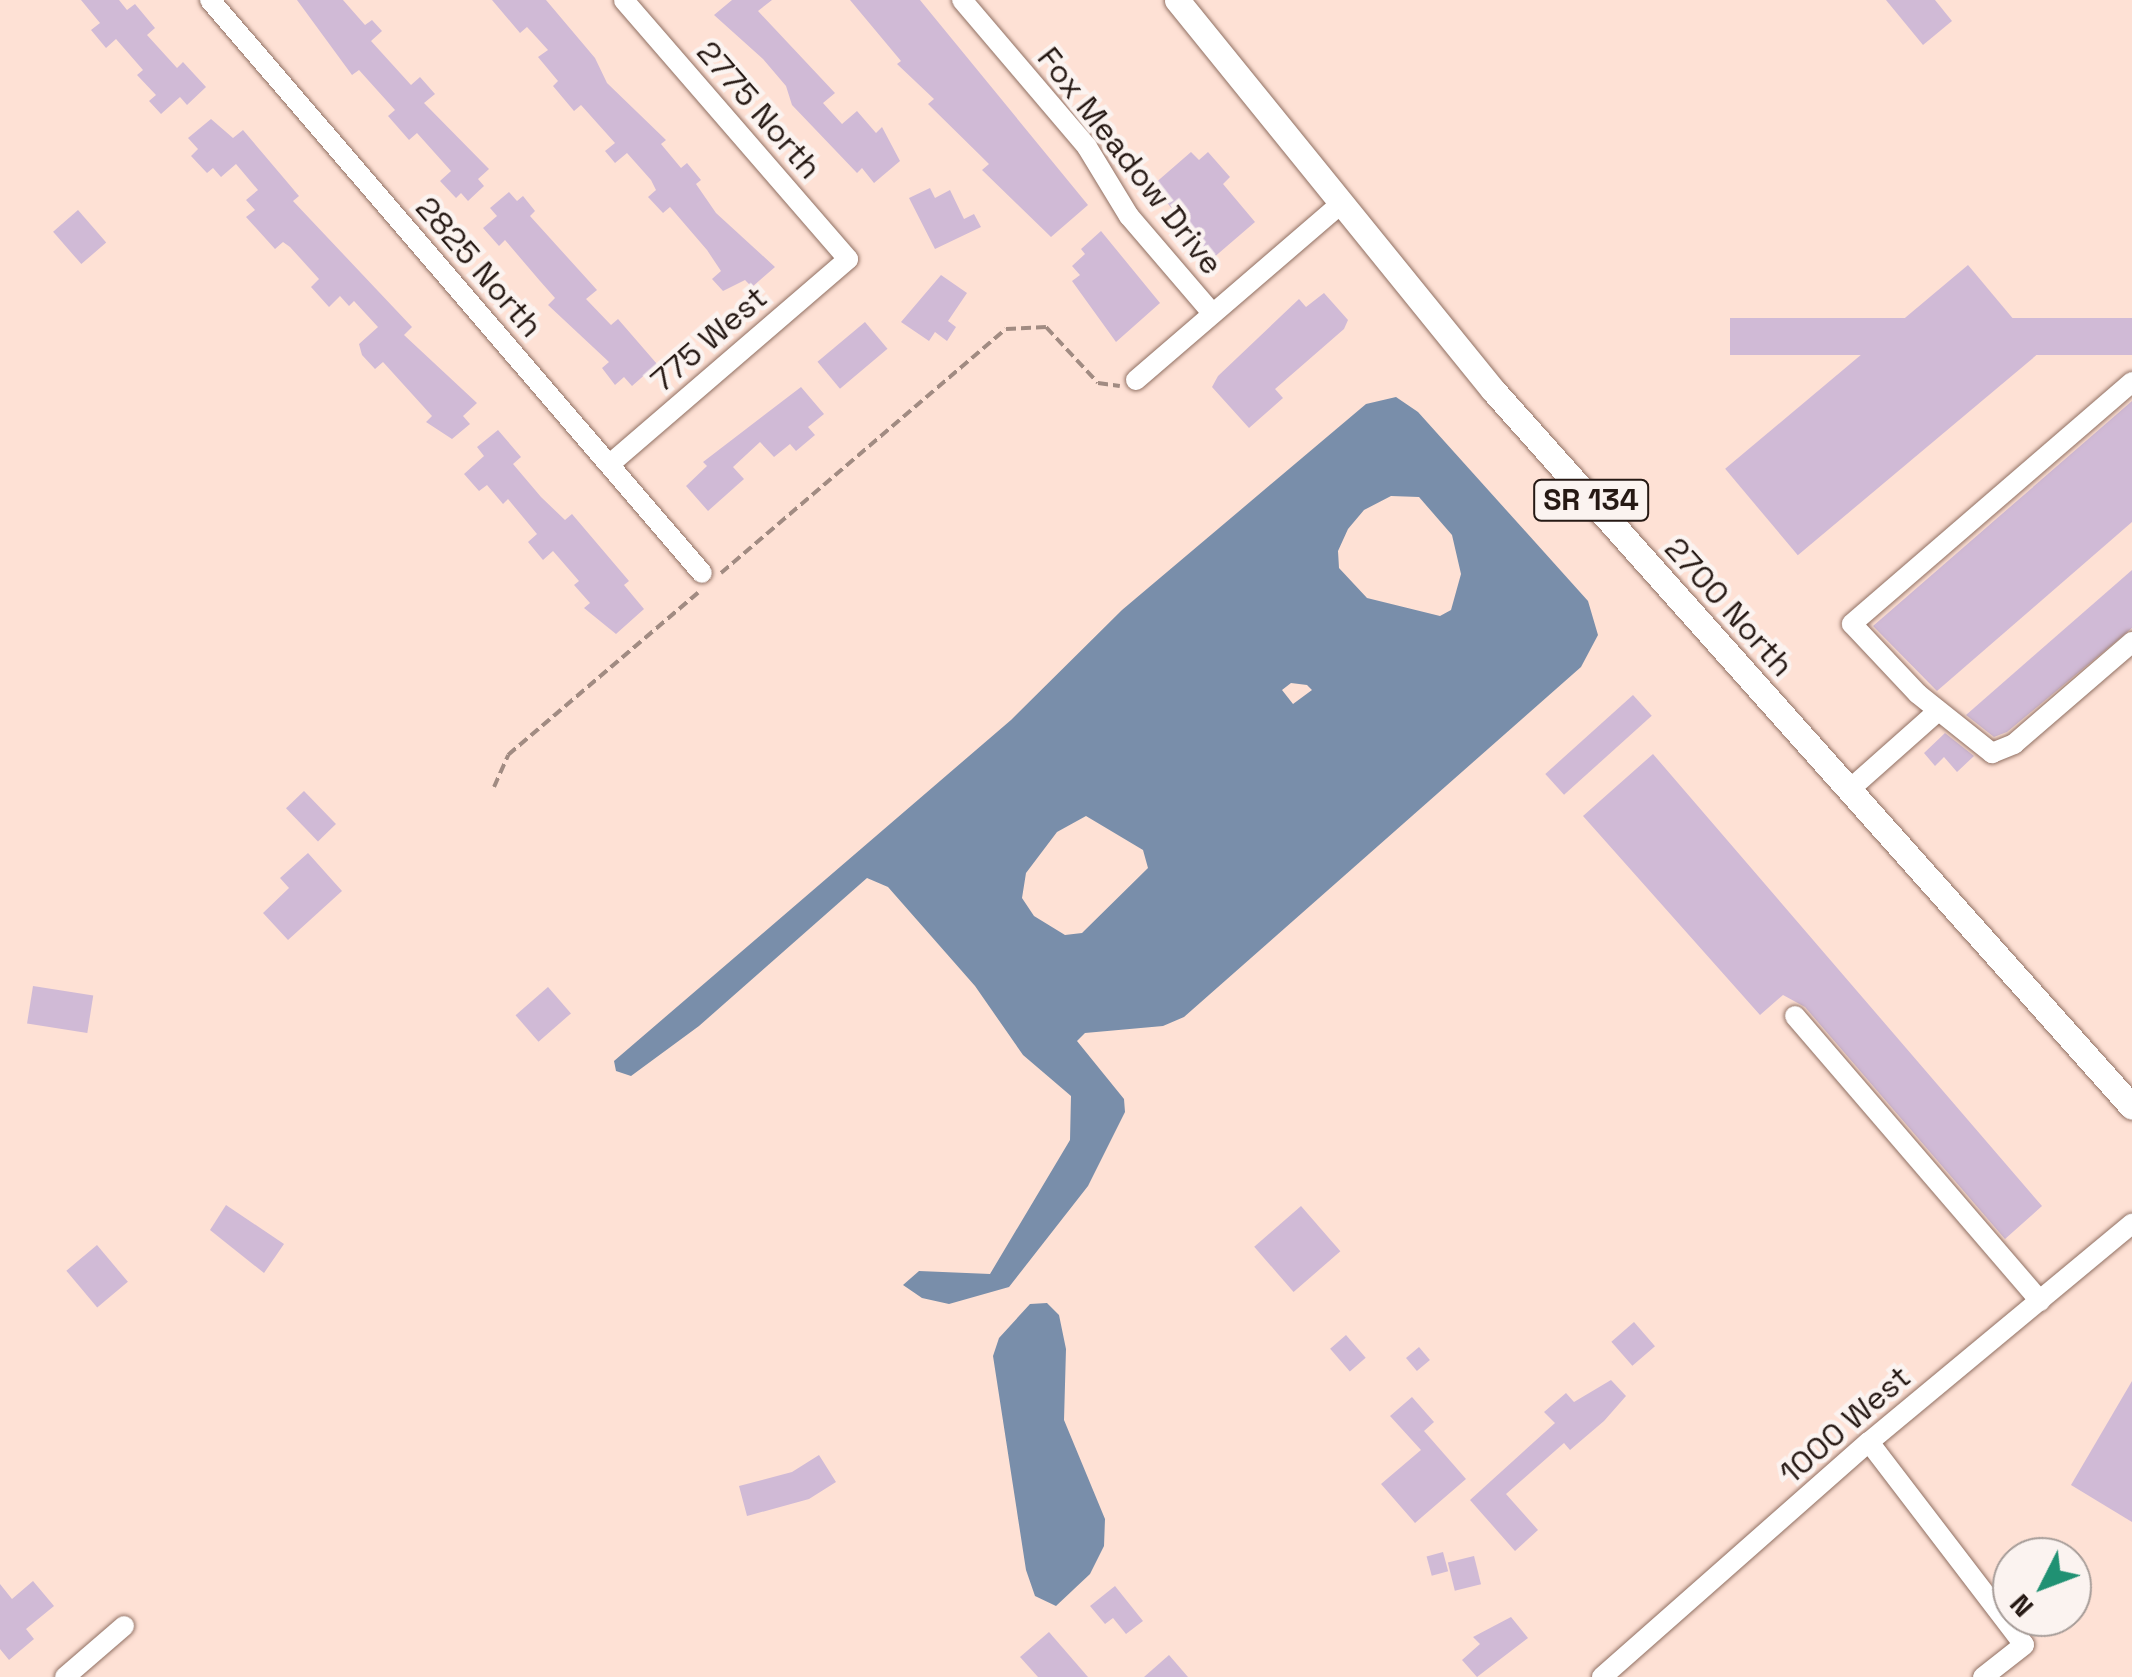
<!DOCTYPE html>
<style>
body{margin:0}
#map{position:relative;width:2132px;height:1677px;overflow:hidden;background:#fee1d5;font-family:"Space Grotesk",sans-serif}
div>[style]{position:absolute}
.water>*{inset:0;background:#798eaa}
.building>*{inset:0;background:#d0bad6;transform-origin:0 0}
.path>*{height:4px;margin-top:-2px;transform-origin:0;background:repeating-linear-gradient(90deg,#a18b82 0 10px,transparent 0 15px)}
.roads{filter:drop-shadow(0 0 2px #907063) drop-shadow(0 0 2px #907063)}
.minor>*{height:20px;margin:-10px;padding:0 10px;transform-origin:10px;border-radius:10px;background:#fff}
.major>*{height:25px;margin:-12.5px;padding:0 12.5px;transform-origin:12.5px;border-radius:12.5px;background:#fff}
span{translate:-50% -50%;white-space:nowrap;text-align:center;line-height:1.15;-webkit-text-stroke:9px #fbf3f0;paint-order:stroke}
.shield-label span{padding:2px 8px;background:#fbf3f0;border:2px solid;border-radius:8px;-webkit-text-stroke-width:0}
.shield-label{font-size:30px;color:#261914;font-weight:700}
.street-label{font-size:32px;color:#261914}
.north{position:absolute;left:1992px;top:1537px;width:100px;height:100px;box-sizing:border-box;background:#fbf3f0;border:2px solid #a69c98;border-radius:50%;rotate:228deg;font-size:28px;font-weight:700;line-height:40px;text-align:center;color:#261914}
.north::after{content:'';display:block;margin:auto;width:35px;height:45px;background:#209173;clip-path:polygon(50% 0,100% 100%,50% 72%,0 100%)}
</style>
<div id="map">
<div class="water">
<i style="clip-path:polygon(evenodd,1396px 397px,1418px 412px,1588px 601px,1598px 635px,1581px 667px,1184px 1017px,1163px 1026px,1085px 1033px,1077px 1041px,1124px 1099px,1125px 1112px,1088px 1186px,1009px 1287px,949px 1304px,922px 1298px,903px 1285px,919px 1271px,990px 1274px,1070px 1140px,1071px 1096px,1023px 1055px,975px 986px,888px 887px,867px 878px,699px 1026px,631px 1076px,616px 1071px,614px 1061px,1011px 720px,1122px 610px,1366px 404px,1396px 397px,1391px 496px,1419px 497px,1452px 535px,1461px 574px,1451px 610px,1440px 616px,1367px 598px,1339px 568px,1338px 551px,1348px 529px,1364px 510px,1391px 496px,1396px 397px,1291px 683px,1307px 685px,1312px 690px,1293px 704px,1282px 690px,1291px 683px,1396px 397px,1086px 816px,1143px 850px,1148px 868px,1082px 933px,1065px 935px,1034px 916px,1022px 898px,1026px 873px,1057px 832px,1086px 816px)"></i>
<i style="clip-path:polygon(1047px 1303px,1059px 1315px,1066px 1349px,1064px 1420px,1105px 1519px,1104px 1546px,1090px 1574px,1056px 1606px,1035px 1596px,1026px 1570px,993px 1356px,999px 1338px,1030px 1304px)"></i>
</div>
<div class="building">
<i style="clip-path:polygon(81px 0,119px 0,127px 10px,135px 4px,155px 28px,147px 35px,177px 68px,183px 62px,206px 87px,187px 105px,180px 97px,161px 114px,149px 101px,156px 95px,137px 75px,143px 70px,116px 39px,106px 48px,91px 30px,100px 23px)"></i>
<i style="clip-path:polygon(297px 0,343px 0,365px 25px,372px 20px,382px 31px,371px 41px,411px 85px,420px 77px,435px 94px,424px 103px,489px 169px,478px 179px,484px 186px,468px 201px,461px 193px,456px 198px,440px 181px,451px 171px,417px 133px,409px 140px,388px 116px,395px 110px,359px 70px,352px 75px)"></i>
<i style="clip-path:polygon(492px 0,546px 0,595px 58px,607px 83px,666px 140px,661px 144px,681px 168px,687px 163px,701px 180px,696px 184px,716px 213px,775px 267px,752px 287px,745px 280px,723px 291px,712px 279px,721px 271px,707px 250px,670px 207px,663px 213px,648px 197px,656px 190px,651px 180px,627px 153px,615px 163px,605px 151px,615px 143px,581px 105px,574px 111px,553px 86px,558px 81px,538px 57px,548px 50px,527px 27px,520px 33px)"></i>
<i style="clip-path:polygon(732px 0,772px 0,758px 11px,835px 93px,823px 103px,842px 124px,857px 111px,876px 133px,882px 127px,900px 161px,874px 183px,862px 168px,857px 173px,792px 105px,786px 86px,763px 59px,714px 15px)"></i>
<i style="clip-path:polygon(850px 0,920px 0,1088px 205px,1051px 237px,982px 170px,989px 164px,928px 104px,934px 99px,897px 64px,901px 61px)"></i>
<i style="clip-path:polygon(1886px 0,1935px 0,1952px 21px,1923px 45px)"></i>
<i style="clip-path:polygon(211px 119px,233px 138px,243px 130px,299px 196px,293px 201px,412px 327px,404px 335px,477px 403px,463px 416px,470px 424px,452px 439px,426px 422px,432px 416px,383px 362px,375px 369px,362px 355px,359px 344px,378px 327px,354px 301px,349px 306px,340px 296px,329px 307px,311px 287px,319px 279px,290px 247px,283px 242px,275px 249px,246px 217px,255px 210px,246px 200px,258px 190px,236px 164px,221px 177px,213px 168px,207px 173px,191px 156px,198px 149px,188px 138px)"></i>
<i style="clip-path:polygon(1191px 152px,1199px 160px,1208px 152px,1230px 177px,1223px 184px,1255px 222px,1212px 259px,1153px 185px)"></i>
<i style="clip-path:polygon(930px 188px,935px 198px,950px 190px,964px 219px,974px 214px,981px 227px,935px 249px,909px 198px)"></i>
<i style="clip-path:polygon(509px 192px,517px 201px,523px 196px,535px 211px,530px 216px,597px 290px,586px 299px,611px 325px,618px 319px,657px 364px,632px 386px,624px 377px,615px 385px,602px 368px,609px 362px,548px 305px,555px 298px,540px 281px,505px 240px,499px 246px,483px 228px,497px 216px,490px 208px)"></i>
<i style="left:78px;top:210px;width:43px;height:33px;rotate:49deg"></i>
<i style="clip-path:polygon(1101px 231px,1160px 303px,1116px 342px,1072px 281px,1080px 275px,1072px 266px,1085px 254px,1081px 249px)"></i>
<i style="left:1968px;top:265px;width:113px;height:317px;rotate:50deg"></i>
<i style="clip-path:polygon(941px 275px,967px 293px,948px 321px,956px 327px,947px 341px,935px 332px,929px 341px,901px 322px)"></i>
<i style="clip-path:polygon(1324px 293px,1348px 320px,1344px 329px,1275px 389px,1283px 398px,1249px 428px,1212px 387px,1218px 376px,1299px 299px,1306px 307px)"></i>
<i style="left:2132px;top:318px;width:37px;height:402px;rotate:90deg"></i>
<i style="left:865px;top:322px;width:35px;height:62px;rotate:50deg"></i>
<i style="clip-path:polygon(801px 387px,824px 414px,808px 427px,815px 435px,796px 451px,790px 444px,774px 457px,760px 442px,733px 467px,744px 479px,708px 511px,686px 486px,707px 466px,703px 462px)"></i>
<i style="clip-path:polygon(2132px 401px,2132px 522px,1937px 691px,1873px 626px)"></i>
<i style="clip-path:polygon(498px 430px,521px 457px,513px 464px,541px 497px,565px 520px,572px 514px,629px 581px,624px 585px,644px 609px,616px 634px,584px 608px,590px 603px,574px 585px,579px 581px,553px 551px,543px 560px,528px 542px,537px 534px,508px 499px,503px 504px,487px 485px,479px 491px,464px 474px,484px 456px,477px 447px)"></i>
<i style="clip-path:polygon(2132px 570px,2132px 628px,2007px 732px,1994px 737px,1966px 715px)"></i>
<i style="left:1633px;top:695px;width:28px;height:118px;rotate:48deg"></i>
<i style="clip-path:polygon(1945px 733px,1974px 756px,1957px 772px,1944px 757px,1935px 766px,1924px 753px)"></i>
<i style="clip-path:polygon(1653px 754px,2042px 1206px,2005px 1239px,1805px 1007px,1783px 995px,1760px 1015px,1583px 816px)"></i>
<i style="left:304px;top:791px;width:46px;height:25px;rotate:46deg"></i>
<i style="clip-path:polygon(308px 853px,342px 891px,288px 940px,263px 913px,289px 888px,280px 878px)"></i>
<i style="left:33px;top:986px;width:61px;height:38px;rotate:9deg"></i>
<i style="left:548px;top:987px;width:35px;height:43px;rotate:49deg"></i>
<i style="clip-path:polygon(226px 1205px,284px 1244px,264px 1273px,210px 1230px)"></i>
<i style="left:1301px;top:1206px;width:60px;height:62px;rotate:49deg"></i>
<i style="left:97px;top:1245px;width:48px;height:40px;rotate:50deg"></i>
<i style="left:1634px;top:1322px;width:32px;height:30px;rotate:49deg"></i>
<i style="left:1346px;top:1335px;width:30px;height:21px;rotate:49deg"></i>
<i style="left:1419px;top:1347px;width:17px;height:17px;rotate:50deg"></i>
<i style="clip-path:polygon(1611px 1380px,1626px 1396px,1604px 1421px,1570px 1450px,1564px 1443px,1506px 1494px,1538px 1530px,1515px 1551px,1470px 1500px,1555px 1423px,1544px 1412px,1566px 1393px,1574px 1402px)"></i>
<i style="clip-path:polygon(2132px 1381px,2132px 1522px,2071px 1485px)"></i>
<i style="clip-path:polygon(1412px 1397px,1434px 1422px,1424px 1431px,1466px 1479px,1415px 1523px,1381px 1484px,1421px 1450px,1390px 1416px)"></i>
<i style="clip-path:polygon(819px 1455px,836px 1482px,809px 1499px,747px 1516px,739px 1486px,792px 1472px)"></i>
<i style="left:1443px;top:1552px;width:20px;height:17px;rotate:75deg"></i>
<i style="left:1474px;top:1556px;width:29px;height:27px;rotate:76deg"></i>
<i style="clip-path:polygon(33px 1581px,54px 1606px,26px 1629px,34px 1639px,9px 1660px,0 1649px,0 1584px,12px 1599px)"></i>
<i style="clip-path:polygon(1115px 1586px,1143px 1621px,1126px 1634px,1113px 1618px,1105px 1624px,1090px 1606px)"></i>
<i style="clip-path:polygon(1511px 1617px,1528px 1638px,1477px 1677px,1462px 1660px,1480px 1644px,1473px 1637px)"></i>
<i style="clip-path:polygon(1049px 1632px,1088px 1677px,1038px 1677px,1020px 1657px)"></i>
<i style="clip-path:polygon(1169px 1655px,1188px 1677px,1144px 1677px)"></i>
</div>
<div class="path">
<i style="left:721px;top:573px;width:375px;rotate:-40.6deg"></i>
<i style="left:1006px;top:329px;width:40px;rotate:-2.9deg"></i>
<i style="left:1046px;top:327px;width:76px;rotate:47.1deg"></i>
<i style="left:1098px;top:383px;width:22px;rotate:8deg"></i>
<i style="left:494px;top:787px;width:35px;rotate:-66deg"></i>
<i style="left:508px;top:755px;width:250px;rotate:-40.5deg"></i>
</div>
<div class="roads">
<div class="minor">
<i style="left:210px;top:0;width:755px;rotate:49.35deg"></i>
<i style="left:962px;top:0;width:193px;rotate:49.6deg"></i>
<i style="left:1087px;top:147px;width:81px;rotate:58.7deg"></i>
<i style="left:1129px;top:216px;width:128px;rotate:49.4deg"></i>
<i style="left:1136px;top:380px;width:267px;rotate:-40.7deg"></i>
<i style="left:2132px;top:382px;width:370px;rotate:139.2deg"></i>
<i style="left:1852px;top:624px;width:96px;rotate:46.7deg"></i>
<i style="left:1918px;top:694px;width:95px;rotate:38.6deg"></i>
<i style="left:1992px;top:753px;width:24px;rotate:-22deg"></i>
<i style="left:2014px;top:744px;width:156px;rotate:-40.8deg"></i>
<i style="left:610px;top:464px;width:314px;rotate:-40.7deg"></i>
<i style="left:848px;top:259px;width:342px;rotate:-130.9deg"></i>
<i style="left:1849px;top:790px;width:119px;rotate:-41.6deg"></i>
<i style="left:1795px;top:1016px;width:376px;rotate:49.3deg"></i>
<i style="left:1869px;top:1442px;width:255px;rotate:52.6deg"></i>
<i style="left:2024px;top:1645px;width:52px;rotate:142deg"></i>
<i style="left:65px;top:1677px;width:78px;rotate:-40.8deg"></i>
<i style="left:1602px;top:1677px;width:356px;rotate:-41.4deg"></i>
<i style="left:1869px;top:1442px;width:342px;rotate:-39.7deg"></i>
</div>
<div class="major">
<i style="left:1177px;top:0;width:502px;rotate:50.98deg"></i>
<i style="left:1493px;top:390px;width:960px;rotate:48.29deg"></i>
</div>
</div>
<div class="shield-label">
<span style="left:1591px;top:500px">SR 134</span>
</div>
<div class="street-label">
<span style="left:759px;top:110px;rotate:49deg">2775 North</span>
<span style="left:1130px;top:161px;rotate:52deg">Fox Meadow Drive</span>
<span style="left:479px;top:267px;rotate:49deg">2825 North</span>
<span style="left:709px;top:339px;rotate:-41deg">775 West</span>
<span style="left:1729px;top:607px;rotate:48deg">2700 North</span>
<span style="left:1845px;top:1425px;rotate:-41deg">1000 West</span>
</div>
<div class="north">N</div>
</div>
